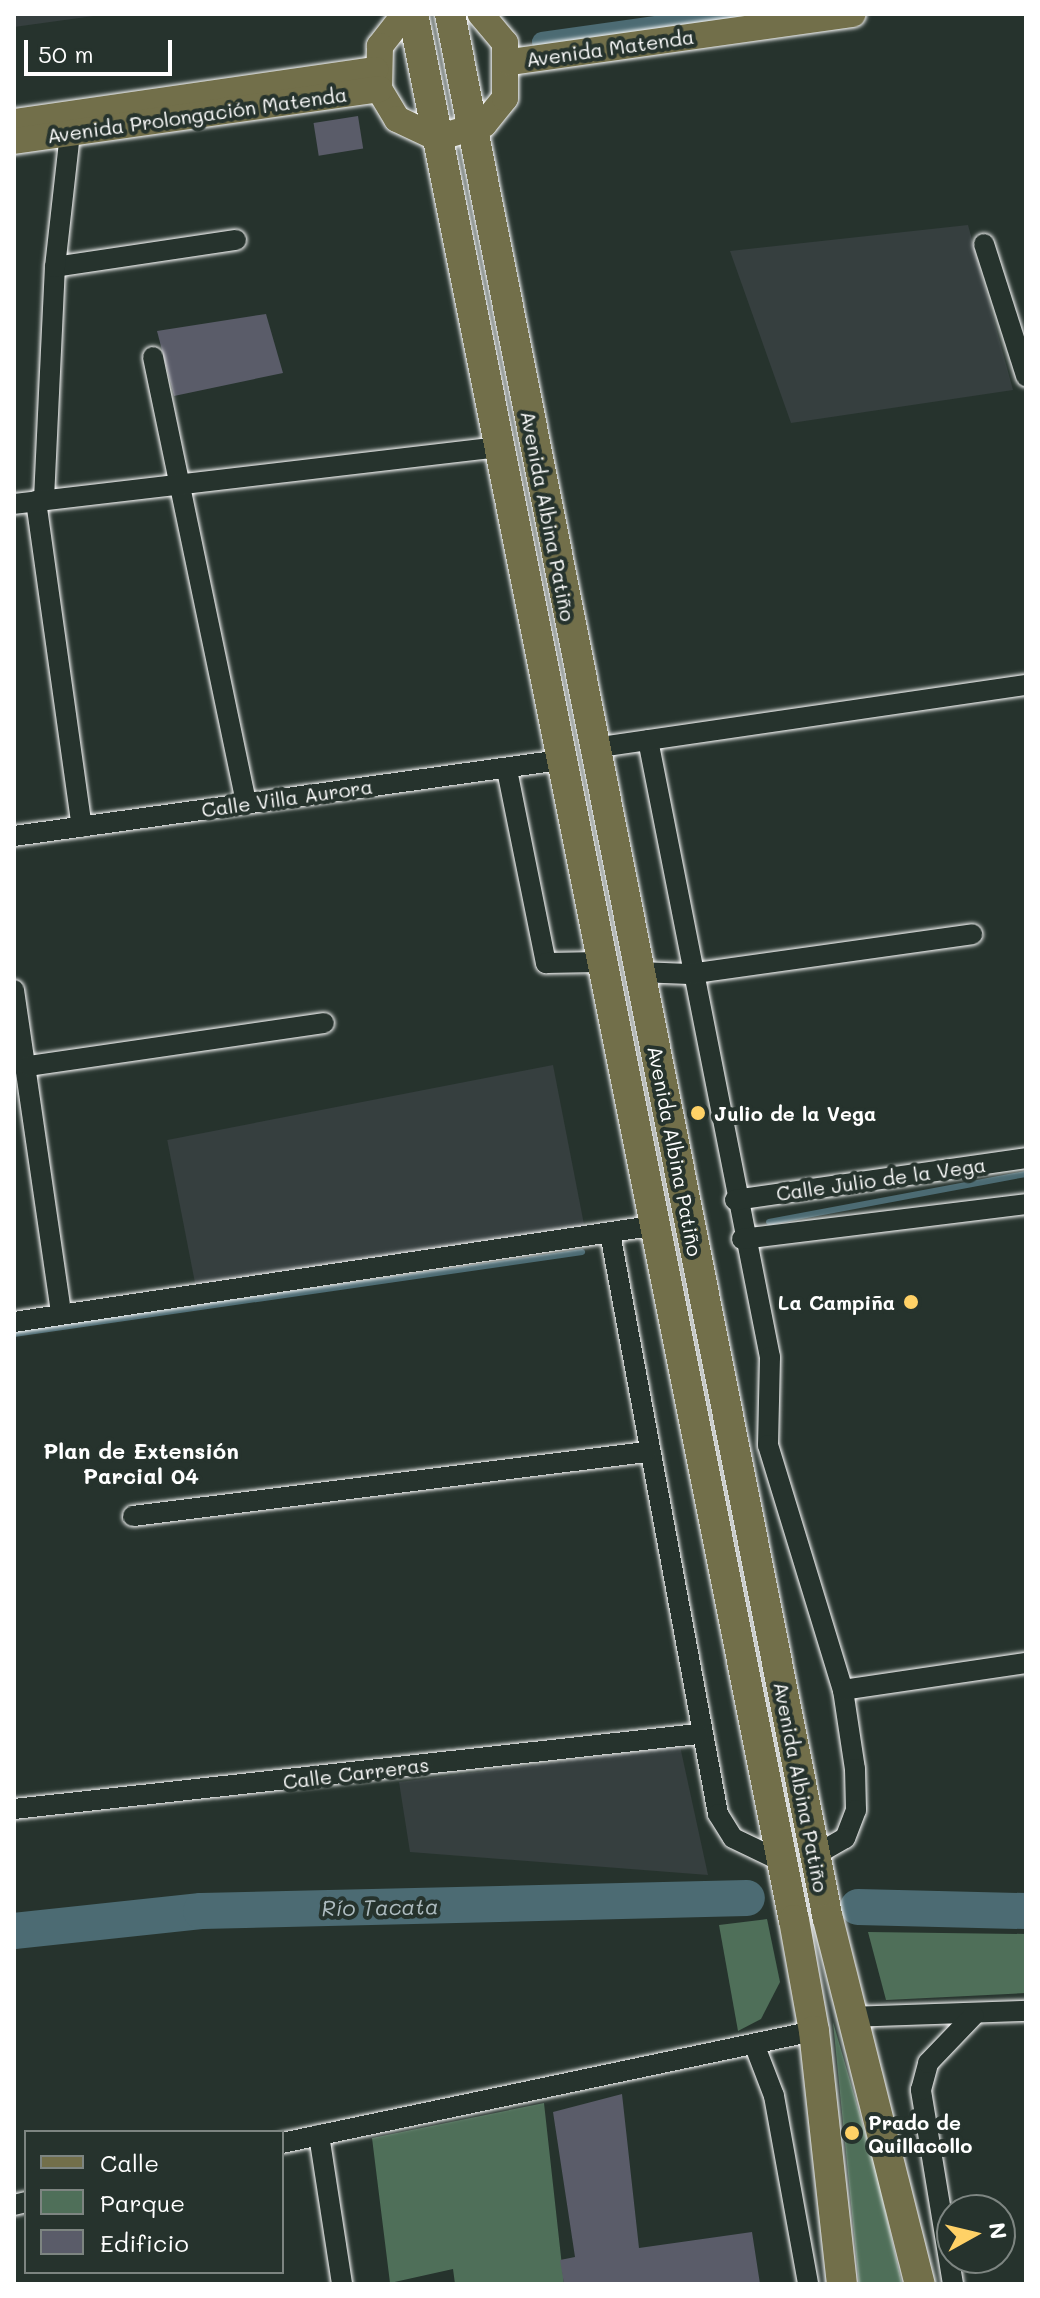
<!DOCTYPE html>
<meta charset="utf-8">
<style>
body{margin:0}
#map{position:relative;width:1040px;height:2298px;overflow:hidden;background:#26332d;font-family:Mali,sans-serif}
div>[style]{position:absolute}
.built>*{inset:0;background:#363f3f;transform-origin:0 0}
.green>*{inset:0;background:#4f6f59}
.stream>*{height:6px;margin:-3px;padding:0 3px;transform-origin:3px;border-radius:3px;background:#4c6b73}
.canal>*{height:20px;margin:-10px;padding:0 10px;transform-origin:10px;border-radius:10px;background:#4c6b73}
.river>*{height:36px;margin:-18px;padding:0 18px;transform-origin:18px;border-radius:18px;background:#4c6b73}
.building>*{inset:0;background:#5a5c69;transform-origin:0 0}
.roads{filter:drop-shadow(0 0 2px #fff) drop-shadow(0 0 2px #fff)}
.minor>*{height:20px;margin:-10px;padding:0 10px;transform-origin:10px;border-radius:10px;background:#26332d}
.major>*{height:26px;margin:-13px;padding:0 13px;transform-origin:13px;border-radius:13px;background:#726f4a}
.highway>*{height:30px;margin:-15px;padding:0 15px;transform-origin:15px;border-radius:15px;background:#726f4a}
.dots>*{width:22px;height:22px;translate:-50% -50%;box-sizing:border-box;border:4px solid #26332d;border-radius:50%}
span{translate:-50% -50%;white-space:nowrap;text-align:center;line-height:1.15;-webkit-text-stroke:8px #26332d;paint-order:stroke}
.street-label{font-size:20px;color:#fff}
.poi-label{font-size:20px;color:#fff;font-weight:700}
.left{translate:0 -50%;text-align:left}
.right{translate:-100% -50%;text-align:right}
.neighbourhood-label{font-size:22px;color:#fff;font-weight:700}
.water-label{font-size:22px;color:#aebcc0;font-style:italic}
.frame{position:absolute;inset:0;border:16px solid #fff;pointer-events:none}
.legend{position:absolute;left:24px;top:2130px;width:260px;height:144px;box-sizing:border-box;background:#26332d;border:2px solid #7d8581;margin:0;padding:10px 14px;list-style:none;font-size:24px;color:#fff}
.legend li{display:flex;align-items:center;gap:16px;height:40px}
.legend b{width:40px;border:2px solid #7d8581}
.north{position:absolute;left:936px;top:2194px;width:80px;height:80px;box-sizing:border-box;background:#26332d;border:2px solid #7d8581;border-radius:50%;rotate:82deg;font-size:22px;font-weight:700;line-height:32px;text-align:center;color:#fff}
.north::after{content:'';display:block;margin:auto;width:28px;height:36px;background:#ffd166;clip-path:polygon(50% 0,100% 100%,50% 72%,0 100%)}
.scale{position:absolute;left:24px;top:40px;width:148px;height:36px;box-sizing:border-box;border:4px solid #fff;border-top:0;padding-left:10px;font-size:24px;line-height:28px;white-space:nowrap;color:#fff;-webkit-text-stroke:6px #26332d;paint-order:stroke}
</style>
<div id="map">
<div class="built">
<i style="clip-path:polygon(14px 14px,108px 14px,14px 27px)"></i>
<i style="clip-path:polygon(968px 225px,1013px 390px,791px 423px,730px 251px)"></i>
<i style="left:553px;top:1065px;width:164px;height:393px;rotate:79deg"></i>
<i style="clip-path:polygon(680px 1746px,708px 1875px,410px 1852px,399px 1782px)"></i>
</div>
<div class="green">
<i style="clip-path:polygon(767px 1919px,780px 1982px,761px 2019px,738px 2031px,719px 1925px)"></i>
<i style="clip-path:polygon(868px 1932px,1026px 1934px,1026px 1993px,886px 2000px)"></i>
<i style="clip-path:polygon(833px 2022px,876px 2170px,902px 2284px,859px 2284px)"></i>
<i style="clip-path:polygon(544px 2103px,564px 2284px,455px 2284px,453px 2269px,390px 2283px,372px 2138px)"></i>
</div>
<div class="stream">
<i style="left:769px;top:1222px;width:261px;rotate:-10.6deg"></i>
<i style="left:14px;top:1334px;width:574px;rotate:-8.21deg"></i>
</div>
<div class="canal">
<i style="left:542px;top:42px;width:201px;rotate:-8deg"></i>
</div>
<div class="river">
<i style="left:858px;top:1907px;width:168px;rotate:1.4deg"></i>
<i style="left:14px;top:1931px;width:188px;rotate:-6.1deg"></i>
<i style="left:201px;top:1911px;width:546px;rotate:-1.36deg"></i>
</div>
<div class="building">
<i style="left:358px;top:116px;width:33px;height:45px;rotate:81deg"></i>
<i style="clip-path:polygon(266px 314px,283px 373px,174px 396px,157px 331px)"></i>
<i style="clip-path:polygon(622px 2094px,639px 2248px,752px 2232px,760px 2284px,564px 2284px,560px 2260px,575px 2257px,553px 2112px)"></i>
</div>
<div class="roads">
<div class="minor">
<i style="left:984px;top:244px;width:139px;rotate:72.3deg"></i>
<i style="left:55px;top:267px;width:183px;rotate:-8.5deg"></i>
<i style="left:153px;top:357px;width:456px;rotate:78.2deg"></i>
<i style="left:44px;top:499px;width:232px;rotate:-87.3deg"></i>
<i style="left:55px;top:267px;width:135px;rotate:-83.6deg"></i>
<i style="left:36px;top:501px;width:329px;rotate:82deg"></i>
<i style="left:14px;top:504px;width:487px;rotate:-6.7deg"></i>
<i style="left:648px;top:740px;width:629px;rotate:78.82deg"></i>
<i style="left:770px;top:1357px;width:88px;rotate:91.3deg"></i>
<i style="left:768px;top:1445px;width:256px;rotate:73deg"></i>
<i style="left:843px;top:1690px;width:80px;rotate:81.4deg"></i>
<i style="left:855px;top:1769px;width:41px;rotate:88.6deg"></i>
<i style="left:856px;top:1810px;width:30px;rotate:111deg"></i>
<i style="left:845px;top:1838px;width:34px;rotate:150deg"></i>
<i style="left:594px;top:748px;width:437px;rotate:-8.3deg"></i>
<i style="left:507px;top:770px;width:197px;rotate:78.6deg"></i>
<i style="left:546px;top:963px;width:53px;rotate:-1.1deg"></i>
<i style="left:14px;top:836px;width:551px;rotate:-7.92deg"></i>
<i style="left:639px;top:972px;width:50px;rotate:2.3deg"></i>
<i style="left:689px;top:974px;width:286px;rotate:-8deg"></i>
<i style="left:14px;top:990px;width:327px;rotate:81.7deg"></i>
<i style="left:29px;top:1066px;width:298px;rotate:-8.3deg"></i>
<i style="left:735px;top:1200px;width:294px;rotate:-8.2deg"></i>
<i style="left:610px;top:1233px;width:591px;rotate:79.47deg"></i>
<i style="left:718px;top:1814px;width:28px;rotate:58deg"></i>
<i style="left:733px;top:1838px;width:53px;rotate:25.6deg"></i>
<i style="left:742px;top:1239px;width:286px;rotate:-7deg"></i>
<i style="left:14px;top:1322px;width:644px;rotate:-8.57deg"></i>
<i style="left:133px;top:1516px;width:517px;rotate:-7.11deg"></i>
<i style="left:843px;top:1690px;width:185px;rotate:-8.4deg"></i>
<i style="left:14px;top:1809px;width:688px;rotate:-6.26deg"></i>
<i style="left:851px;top:2017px;width:175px;rotate:-2deg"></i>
<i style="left:756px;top:2049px;width:50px;rotate:69deg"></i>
<i style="left:774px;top:2096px;width:191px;rotate:79.7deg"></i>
<i style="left:319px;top:2135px;width:151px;rotate:81.2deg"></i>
<i style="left:282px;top:2143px;width:544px;rotate:-11.89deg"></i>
<i style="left:14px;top:2205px;width:12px;rotate:-14deg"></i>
<i style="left:953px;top:2284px;width:197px;rotate:-99.4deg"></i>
<i style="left:921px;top:2090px;width:28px;rotate:-75deg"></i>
<i style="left:928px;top:2063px;width:66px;rotate:-46.2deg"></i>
</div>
<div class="major">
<i style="left:405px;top:14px;width:41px;rotate:128deg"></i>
<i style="left:380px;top:46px;width:43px;rotate:91.3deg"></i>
<i style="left:379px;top:89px;width:35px;rotate:59deg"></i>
<i style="left:397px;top:119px;width:44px;rotate:25.4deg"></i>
<i style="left:437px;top:138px;width:49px;rotate:-16.6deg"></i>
<i style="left:484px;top:124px;width:33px;rotate:-51deg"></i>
<i style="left:505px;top:98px;width:55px;rotate:-90deg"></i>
<i style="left:505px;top:43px;width:38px;rotate:-130deg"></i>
<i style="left:510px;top:62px;width:346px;rotate:-8deg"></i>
<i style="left:14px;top:122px;width:365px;rotate:-8.2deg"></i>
<i style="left:14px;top:141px;width:369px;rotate:-8.1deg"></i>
</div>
<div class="highway">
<i style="left:413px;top:14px;width:1944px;rotate:78.7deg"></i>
<i style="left:794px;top:1920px;width:113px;rotate:79.8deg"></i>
<i style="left:814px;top:2031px;width:255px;rotate:83.7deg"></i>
<i style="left:450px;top:14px;width:1942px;rotate:78.78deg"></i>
<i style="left:828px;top:1919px;width:376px;rotate:75.9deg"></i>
</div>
</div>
<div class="dots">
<i style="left:698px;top:1113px;background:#ffd166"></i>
<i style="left:911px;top:1302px;background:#ffd166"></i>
<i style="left:852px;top:2133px;background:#ffd166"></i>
</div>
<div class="street-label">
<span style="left:610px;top:48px;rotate:-8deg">Avenida Matenda</span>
<span style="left:197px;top:115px;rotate:-8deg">Avenida Prolongación Matenda</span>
<span style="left:548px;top:516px;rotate:79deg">Avenida Albina Patiño</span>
<span style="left:287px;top:798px;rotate:-8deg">Calle Villa Aurora</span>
<span style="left:675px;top:1151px;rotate:79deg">Avenida Albina Patiño</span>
<span style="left:881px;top:1179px;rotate:-8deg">Calle Julio de la Vega</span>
<span style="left:356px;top:1773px;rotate:-7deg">Calle Carreras</span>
<span style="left:801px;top:1787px;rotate:79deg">Avenida Albina Patiño</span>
</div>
<div class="poi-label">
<span class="left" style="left:714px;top:1113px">Julio de la Vega</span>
<span class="right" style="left:895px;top:1302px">La Campiña</span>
<span class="left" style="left:868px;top:2134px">Prado de<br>Quillacollo</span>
</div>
<div class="neighbourhood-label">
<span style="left:141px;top:1463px">Plan de Extensión<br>Parcial 04</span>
</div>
<div class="water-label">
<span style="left:380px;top:1907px;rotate:-1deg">Río Tacata</span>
</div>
<div class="frame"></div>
<ul class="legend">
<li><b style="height:10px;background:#726f4a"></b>Calle</li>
<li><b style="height:22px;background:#4f6f59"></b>Parque</li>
<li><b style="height:22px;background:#5a5c69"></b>Edificio</li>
</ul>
<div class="north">N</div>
<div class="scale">50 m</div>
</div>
